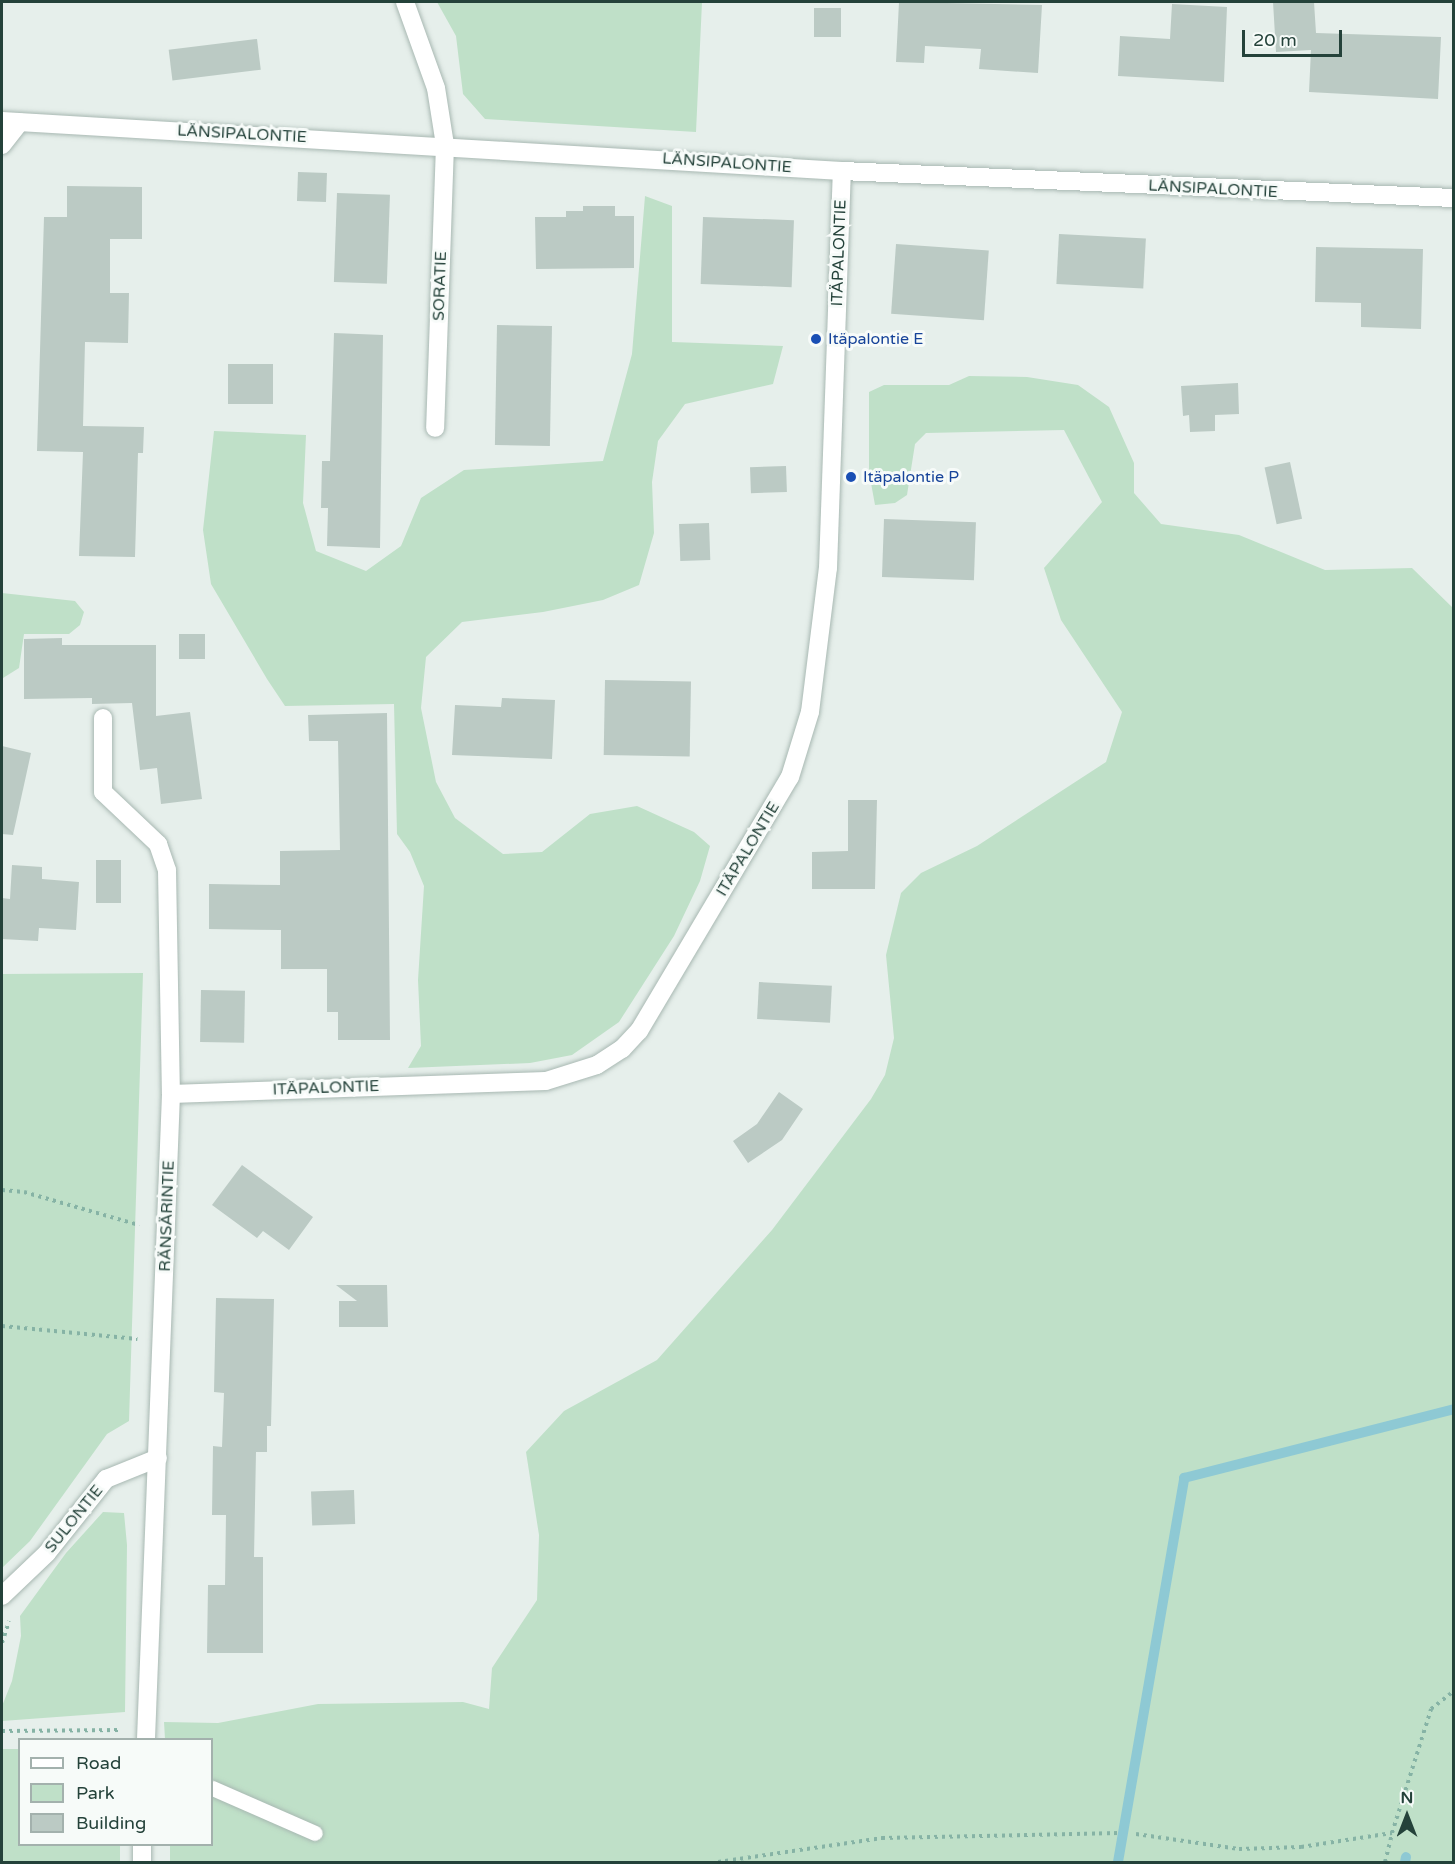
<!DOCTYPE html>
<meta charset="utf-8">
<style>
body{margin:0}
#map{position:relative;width:1455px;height:1864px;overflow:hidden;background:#e6efeb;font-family:"Varela Round",sans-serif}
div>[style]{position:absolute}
.green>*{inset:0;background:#bfe0c8}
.stream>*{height:10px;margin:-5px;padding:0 5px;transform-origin:5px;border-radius:5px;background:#8ec9d4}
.building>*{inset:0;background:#bbcac4;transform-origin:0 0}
.path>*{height:4px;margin-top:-2px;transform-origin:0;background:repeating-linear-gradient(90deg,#86b3a5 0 3px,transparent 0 7.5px)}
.roads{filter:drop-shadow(0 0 2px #a8b8b2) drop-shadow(0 0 2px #a8b8b2)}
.lane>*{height:15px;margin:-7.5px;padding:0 7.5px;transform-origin:7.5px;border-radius:7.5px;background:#fff}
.street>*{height:18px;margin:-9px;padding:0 9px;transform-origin:9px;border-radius:9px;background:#fff}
.dots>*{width:16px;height:16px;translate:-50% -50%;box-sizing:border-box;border:3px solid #f7fbf9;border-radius:50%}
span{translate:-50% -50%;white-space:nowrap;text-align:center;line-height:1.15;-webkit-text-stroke:6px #f7fbf9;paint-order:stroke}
.street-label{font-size:16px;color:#24423a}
.transit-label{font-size:16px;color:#164399}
.left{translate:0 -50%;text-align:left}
.frame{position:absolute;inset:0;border:3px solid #24423a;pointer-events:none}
.legend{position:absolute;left:18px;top:1738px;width:195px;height:108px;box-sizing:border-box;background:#f7fbf9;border:2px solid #a3b1ad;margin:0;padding:8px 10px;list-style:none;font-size:18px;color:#24423a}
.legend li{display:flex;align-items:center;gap:12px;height:30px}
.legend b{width:30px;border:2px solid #a3b1ad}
.north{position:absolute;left:1377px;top:1786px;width:60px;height:60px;-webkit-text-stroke:4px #f7fbf9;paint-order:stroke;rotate:0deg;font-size:16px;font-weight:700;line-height:24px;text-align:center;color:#24423a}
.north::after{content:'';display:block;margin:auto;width:21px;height:27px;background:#24423a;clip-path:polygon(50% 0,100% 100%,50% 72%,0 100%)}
.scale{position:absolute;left:1242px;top:30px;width:100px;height:27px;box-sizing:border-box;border:3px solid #24423a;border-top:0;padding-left:8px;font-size:18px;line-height:21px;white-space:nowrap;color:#24423a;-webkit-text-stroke:4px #f7fbf9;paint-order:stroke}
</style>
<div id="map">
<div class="green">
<i style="clip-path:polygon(437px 2px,702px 2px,696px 132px,485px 119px,463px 94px,456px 36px)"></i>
<i style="clip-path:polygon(645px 196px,672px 206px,672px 342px,783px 346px,773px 384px,685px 404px,658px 441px,652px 482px,654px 533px,639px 585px,603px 600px,543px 612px,462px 622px,426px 657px,421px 708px,436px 782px,455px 818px,503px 854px,542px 852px,590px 814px,637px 806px,694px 832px,710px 846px,700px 881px,674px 936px,619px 1022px,572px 1055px,530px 1063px,408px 1068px,421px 1046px,418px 980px,424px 886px,410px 852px,397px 834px,394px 704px,285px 706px,267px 679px,211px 584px,203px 530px,214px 431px,306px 435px,303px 503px,316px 551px,366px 571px,401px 546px,421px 498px,464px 470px,603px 461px,632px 354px)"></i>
<i style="clip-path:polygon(969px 376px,1027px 377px,1078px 385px,1109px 407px,1134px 463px,1134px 493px,1161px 524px,1239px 535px,1325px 570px,1412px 568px,1453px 608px,1453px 1862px,170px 1862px,170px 1845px,212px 1844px,212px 1740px,165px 1739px,164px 1722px,218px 1723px,318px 1704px,463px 1702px,489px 1709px,492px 1668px,537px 1600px,539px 1535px,526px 1452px,564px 1411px,657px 1360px,772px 1230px,871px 1099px,885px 1075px,894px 1038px,886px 955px,901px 893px,921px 873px,977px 846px,1106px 762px,1122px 712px,1061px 620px,1044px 568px,1102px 502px,1064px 430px,926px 433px,915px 444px,907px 495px,895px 503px,875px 505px,869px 472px,869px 392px,884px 385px,949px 385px)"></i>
<i style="clip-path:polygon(2px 593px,75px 601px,84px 612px,80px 625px,69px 634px,24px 634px,19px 668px,3px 678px)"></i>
<i style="clip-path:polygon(143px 973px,129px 1421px,107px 1434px,30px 1541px,2px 1568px,2px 974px)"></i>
<i style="clip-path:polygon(103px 1512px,124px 1513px,127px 1545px,125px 1712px,2px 1721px,2px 1706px,12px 1681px,21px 1636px,20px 1616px,66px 1553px)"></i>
<i style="clip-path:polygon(2px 1749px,19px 1749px,20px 1844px,120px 1845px,120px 1862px,2px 1861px)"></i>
</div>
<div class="stream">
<i style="left:1118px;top:1862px;width:390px;rotate:-80.2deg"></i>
<i style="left:1184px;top:1478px;width:279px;rotate:-14.3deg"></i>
<i style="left:1405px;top:1862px;width:5px;rotate:-79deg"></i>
</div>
<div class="building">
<i style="clip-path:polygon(899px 2px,1042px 5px,1038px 73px,979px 69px,981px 49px,925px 46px,924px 63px,896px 62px)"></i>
<i style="clip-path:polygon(1273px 2px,1314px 2px,1316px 33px,1441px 37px,1438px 99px,1309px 92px,1311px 50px,1276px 52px)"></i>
<i style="clip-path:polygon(1172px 4px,1227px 7px,1224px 82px,1118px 76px,1120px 36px,1170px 39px)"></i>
<i style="left:814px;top:8px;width:27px;height:29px"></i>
<i style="left:257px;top:39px;width:31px;height:89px;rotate:83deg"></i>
<i style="left:298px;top:172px;width:29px;height:29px;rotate:2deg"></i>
<i style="clip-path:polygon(67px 186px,142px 187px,142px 239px,110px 239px,110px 293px,129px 293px,128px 343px,85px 342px,83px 426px,144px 427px,143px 453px,138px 453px,135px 557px,79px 556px,83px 452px,37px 451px,44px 217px,67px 217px)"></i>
<i style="left:337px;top:193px;width:53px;height:89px;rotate:2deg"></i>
<i style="clip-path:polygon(583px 206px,615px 206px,615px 216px,634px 216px,634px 268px,536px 269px,535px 217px,566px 217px,566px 211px,583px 211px)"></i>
<i style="left:703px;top:217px;width:91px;height:67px;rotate:2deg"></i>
<i style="left:1059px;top:234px;width:87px;height:50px;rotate:3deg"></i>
<i style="left:896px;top:244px;width:93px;height:70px;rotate:4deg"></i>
<i style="clip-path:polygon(1316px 247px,1423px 249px,1421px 329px,1361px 327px,1361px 303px,1315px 302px)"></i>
<i style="left:497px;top:325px;width:55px;height:120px;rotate:1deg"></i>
<i style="clip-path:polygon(334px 333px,383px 335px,380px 548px,327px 546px,328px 508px,321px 508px,322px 461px,330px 461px)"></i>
<i style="left:228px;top:364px;width:45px;height:40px"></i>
<i style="clip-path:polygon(1238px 383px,1239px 414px,1215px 415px,1215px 431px,1190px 432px,1189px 415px,1183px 416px,1181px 386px)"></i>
<i style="left:1290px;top:462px;width:58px;height:26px;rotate:78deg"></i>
<i style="left:786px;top:466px;width:26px;height:36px;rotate:88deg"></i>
<i style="left:884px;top:519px;width:92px;height:58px;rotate:2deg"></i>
<i style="left:709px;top:523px;width:37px;height:30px;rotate:88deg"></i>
<i style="left:205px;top:634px;width:25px;height:26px;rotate:90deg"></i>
<i style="clip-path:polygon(62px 638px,62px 645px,156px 645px,156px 716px,190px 712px,202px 799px,161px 804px,157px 768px,140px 770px,132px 703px,92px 704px,92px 698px,24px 699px,24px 639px)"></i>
<i style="left:605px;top:680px;width:86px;height:75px;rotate:1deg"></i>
<i style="clip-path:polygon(502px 698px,555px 700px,552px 759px,452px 755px,455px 705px,501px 707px)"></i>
<i style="clip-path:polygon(387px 713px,390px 1040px,338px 1040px,338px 1012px,327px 1012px,327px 969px,281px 969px,281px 930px,209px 929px,209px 884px,280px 885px,280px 851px,340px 850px,338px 741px,309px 741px,308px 715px)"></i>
<i style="clip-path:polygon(2px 746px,31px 753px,13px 835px,2px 834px)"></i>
<i style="clip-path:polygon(848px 800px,877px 800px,875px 889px,812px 889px,812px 852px,848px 851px)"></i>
<i style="left:96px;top:860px;width:25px;height:43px"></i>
<i style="clip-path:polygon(12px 865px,42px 867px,42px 879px,79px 882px,76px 930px,39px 928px,38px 941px,2px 939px,2px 898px,10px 899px)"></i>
<i style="left:759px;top:982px;width:73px;height:37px;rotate:3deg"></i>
<i style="left:201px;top:990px;width:44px;height:52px;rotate:1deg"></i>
<i style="clip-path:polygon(779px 1092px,803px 1109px,782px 1140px,748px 1163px,733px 1141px,757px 1124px)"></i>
<i style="clip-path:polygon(242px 1165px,313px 1217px,289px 1250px,263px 1231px,257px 1238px,212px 1205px)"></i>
<i style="clip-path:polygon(336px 1285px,387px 1285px,388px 1327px,339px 1327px,339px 1301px,357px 1301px)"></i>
<i style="clip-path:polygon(216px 1298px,274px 1299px,271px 1426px,267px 1426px,267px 1452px,256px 1452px,254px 1557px,263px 1557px,263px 1653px,207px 1653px,208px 1585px,225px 1585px,226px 1515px,212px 1515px,213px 1446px,222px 1447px,224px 1393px,214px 1392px)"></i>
<i style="left:354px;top:1490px;width:34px;height:43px;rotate:88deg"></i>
</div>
<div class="path">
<i style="left:2px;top:1190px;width:22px;rotate:5deg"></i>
<i style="left:24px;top:1192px;width:120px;rotate:16deg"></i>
<i style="left:2px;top:1326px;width:136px;rotate:5.5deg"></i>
<i style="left:2px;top:1643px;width:23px;rotate:-72deg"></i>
<i style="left:2px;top:1731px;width:120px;rotate:-0.5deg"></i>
<i style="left:1136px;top:1834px;width:104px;rotate:8.3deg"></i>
<i style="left:1239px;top:1849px;width:62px;rotate:-1.8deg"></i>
<i style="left:1301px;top:1847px;width:92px;rotate:-8.7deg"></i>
<i style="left:1392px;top:1833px;width:130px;rotate:-72.5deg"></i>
<i style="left:1431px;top:1709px;width:29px;rotate:-38deg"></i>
<i style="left:718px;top:1862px;width:166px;rotate:-8.3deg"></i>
<i style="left:882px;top:1838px;width:237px;rotate:-1.2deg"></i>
<i style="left:1385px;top:1862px;width:30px;rotate:-76deg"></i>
</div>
<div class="roads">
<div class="lane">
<i style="left:212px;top:1788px;width:112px;rotate:23.6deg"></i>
</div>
<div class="street">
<i style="left:405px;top:2px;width:91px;rotate:70.2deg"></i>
<i style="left:436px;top:88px;width:58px;rotate:81deg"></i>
<i style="left:445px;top:145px;width:283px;rotate:92deg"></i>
<i style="left:2px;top:121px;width:841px;rotate:3.41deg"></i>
<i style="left:842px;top:171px;width:613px;rotate:2.53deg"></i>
<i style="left:2px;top:145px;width:29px;rotate:-52deg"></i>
<i style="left:103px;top:718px;width:74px;rotate:90deg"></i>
<i style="left:103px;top:792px;width:76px;rotate:43.4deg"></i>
<i style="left:158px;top:844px;width:28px;rotate:71deg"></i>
<i style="left:167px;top:870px;width:224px;rotate:89deg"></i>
<i style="left:171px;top:1094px;width:646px;rotate:92.22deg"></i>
<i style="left:171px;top:1094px;width:375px;rotate:-2deg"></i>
<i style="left:546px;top:1081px;width:53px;rotate:-17.4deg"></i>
<i style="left:597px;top:1065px;width:30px;rotate:-33deg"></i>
<i style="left:622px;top:1049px;width:25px;rotate:-47deg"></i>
<i style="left:639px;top:1031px;width:295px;rotate:-59.3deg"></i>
<i style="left:790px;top:777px;width:68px;rotate:-72.9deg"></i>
<i style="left:810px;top:712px;width:145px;rotate:-82.9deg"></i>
<i style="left:828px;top:568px;width:397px;rotate:-88deg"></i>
<i style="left:2px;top:1596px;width:62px;rotate:-43.7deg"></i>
<i style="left:47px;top:1553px;width:95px;rotate:-51.4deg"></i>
<i style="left:106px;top:1479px;width:56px;rotate:-22deg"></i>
<i style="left:142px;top:1862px;width:18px;rotate:-90deg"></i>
</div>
</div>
<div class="dots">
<i style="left:816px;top:339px;background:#1a4fb4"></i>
<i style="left:851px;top:477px;background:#1a4fb4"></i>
</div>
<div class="street-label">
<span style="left:242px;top:134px;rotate:3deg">LÄNSIPALONTIE</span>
<span style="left:727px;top:163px;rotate:4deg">LÄNSIPALONTIE</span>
<span style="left:1213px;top:189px;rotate:3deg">LÄNSIPALONTIE</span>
<span style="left:839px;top:253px;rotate:-88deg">ITÄPALONTIE</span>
<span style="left:440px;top:286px;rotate:-88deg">SORATIE</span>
<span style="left:748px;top:849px;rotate:-59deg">ITÄPALONTIE</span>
<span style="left:326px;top:1088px;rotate:-2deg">ITÄPALONTIE</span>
<span style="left:167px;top:1216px;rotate:-88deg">RÄNSÄRINTIE</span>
<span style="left:74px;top:1519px;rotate:-51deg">SULONTIE</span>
</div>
<div class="transit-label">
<span class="left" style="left:828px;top:339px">Itäpalontie E</span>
<span class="left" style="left:863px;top:477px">Itäpalontie P</span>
</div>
<div class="frame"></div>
<ul class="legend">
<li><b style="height:8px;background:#fff"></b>Road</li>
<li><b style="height:16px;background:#bfe0c8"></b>Park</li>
<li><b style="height:16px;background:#bbcac4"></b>Building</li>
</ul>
<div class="north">N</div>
<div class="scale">20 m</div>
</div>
